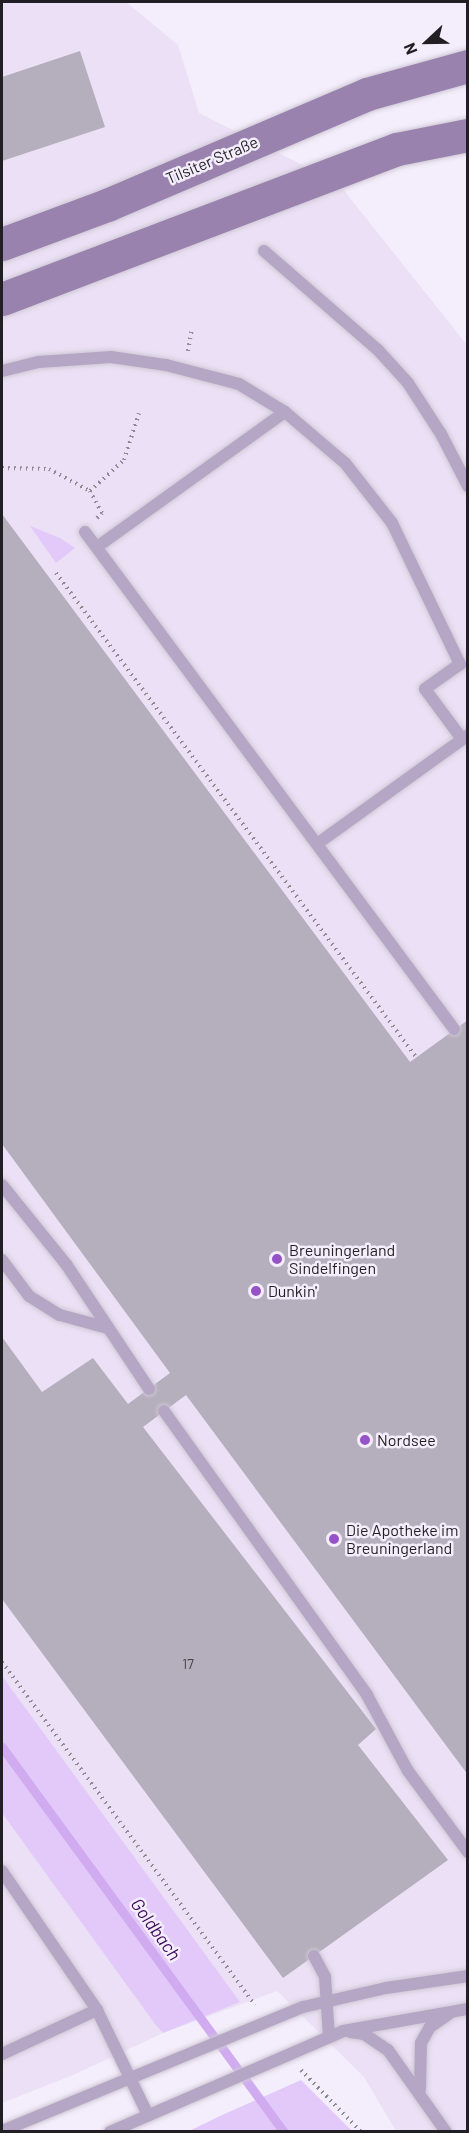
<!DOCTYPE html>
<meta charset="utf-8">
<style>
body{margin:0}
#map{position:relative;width:469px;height:2133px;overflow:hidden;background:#f4edfb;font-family:Barlow,sans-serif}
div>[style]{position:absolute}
.built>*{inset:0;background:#ebe0f5}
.green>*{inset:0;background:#e2c9fa}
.stream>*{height:9px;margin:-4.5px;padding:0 4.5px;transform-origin:4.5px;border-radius:4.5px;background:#d0abf0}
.building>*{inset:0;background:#b5aebc}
.path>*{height:4px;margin-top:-2px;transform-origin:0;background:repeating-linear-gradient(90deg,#8e8993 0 1.5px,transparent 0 6px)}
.roads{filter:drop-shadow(0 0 2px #cec8d4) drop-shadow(0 0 2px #cec8d4)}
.lane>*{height:12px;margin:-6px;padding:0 6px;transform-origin:6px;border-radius:6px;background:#b6a6c5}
.secondary>*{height:33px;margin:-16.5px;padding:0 16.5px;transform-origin:16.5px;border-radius:16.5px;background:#9a82af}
.dots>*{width:16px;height:16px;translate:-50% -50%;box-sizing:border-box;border:3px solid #f4edfb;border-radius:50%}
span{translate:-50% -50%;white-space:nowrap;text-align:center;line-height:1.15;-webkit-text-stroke:5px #f4edfb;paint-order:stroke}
.number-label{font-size:14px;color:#47434a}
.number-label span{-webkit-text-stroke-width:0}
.street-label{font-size:16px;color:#221f24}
.poi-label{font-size:16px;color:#221f24}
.left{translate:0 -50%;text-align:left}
.water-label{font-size:18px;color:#400d5e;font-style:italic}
.frame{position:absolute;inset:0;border:3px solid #221f24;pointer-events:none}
.north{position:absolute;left:397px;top:12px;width:60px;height:60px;-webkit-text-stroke:4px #f4edfb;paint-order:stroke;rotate:248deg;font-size:16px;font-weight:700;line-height:24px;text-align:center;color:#221f24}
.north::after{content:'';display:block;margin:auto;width:21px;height:27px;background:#221f24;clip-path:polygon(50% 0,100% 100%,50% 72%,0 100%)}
</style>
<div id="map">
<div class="built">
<i style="clip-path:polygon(2px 2px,126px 2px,178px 45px,199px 113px,338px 183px,467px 345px,467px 2131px,396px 2131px,364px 2077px,277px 1991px,163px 2033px,73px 2075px,2px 2103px)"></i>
</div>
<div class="green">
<i style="clip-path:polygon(30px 526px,60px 538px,75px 548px,56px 563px)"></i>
<i style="clip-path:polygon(2px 1676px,240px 2002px,163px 2033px,155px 2024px,2px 1813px)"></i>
<i style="clip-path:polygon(301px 2080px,352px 2131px,189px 2131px,220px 2116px)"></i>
</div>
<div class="stream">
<i style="left:2px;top:1747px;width:477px;rotate:53.8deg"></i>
</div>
<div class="building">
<i style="clip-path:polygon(80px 51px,105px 127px,2px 161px,2px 77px)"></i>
<i style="clip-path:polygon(2px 514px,410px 1062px,468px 1020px,468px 1775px,186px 1395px,143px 1427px,376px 1729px,358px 1745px,448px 1860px,283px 1978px,2px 1599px,2px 1337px,42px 1392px,93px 1358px,128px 1404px,170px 1373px,2px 1144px)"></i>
</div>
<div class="path">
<i style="left:188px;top:351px;width:23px;rotate:-80deg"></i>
<i style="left:2px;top:468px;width:47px;rotate:1.2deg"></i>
<i style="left:49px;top:469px;width:47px;rotate:28.2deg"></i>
<i style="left:97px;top:518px;width:7px;rotate:-45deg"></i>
<i style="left:102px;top:513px;width:25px;rotate:-119deg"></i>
<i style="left:90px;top:491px;width:46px;rotate:-42.4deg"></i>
<i style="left:124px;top:460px;width:49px;rotate:-72.3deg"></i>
<i style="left:56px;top:573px;width:603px;rotate:53.36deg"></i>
<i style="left:2px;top:1662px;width:426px;rotate:53.6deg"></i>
<i style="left:301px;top:2070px;width:86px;rotate:45.9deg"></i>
</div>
<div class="roads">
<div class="lane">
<i style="left:264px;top:251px;width:151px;rotate:41deg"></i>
<i style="left:378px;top:350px;width:45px;rotate:47.7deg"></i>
<i style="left:408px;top:383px;width:61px;rotate:57.1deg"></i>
<i style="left:441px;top:434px;width:59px;rotate:62.6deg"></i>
<i style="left:2px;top:371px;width:38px;rotate:-14deg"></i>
<i style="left:39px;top:362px;width:72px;rotate:-4deg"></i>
<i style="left:111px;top:357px;width:56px;rotate:8.3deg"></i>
<i style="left:166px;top:365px;width:75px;rotate:14.6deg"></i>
<i style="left:239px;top:384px;width:54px;rotate:31.3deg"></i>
<i style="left:285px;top:412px;width:79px;rotate:40.4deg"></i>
<i style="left:345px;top:463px;width:76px;rotate:51.9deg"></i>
<i style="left:392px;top:523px;width:157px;rotate:64.3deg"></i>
<i style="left:460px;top:664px;width:43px;rotate:144.5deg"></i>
<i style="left:425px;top:689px;width:62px;rotate:53.5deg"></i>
<i style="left:85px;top:532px;width:619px;rotate:53.41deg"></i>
<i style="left:97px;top:547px;width:231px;rotate:-35.7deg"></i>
<i style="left:317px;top:844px;width:185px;rotate:-35.8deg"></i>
<i style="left:2px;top:1185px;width:102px;rotate:51deg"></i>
<i style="left:66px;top:1264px;width:150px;rotate:56.4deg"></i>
<i style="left:2px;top:1260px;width:45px;rotate:53.1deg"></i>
<i style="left:29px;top:1296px;width:36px;rotate:32deg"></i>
<i style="left:60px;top:1315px;width:50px;rotate:15.2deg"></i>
<i style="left:164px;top:1411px;width:349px;rotate:54.4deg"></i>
<i style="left:367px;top:1695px;width:86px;rotate:61.7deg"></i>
<i style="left:408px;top:1771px;width:101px;rotate:53.5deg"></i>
<i style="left:2px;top:1871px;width:168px;rotate:55.6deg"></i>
<i style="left:97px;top:2010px;width:117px;rotate:64.1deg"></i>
<i style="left:314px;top:1956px;width:24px;rotate:62deg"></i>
<i style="left:325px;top:1977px;width:60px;rotate:86.2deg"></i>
<i style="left:350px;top:2032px;width:14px;rotate:8deg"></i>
<i style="left:364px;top:2034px;width:29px;rotate:34deg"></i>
<i style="left:388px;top:2050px;width:100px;rotate:54.7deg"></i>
<i style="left:2px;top:2054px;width:105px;rotate:-24.9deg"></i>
<i style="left:420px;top:2089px;width:46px;rotate:-88.8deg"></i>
<i style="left:421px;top:2043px;width:18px;rotate:-61deg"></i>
<i style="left:430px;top:2027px;width:24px;rotate:-35deg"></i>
<i style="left:2px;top:2131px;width:326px;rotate:-22.4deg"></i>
<i style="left:303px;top:2007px;width:85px;rotate:-12.9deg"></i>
<i style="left:386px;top:1988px;width:83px;rotate:-8.3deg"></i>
<i style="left:110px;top:2132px;width:254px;rotate:-23.4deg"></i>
<i style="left:343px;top:2031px;width:127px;rotate:-10deg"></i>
</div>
<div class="secondary">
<i style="left:2px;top:244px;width:112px;rotate:-20.4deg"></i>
<i style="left:107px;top:205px;width:283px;rotate:-23.1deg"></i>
<i style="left:367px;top:94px;width:105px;rotate:-15.5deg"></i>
<i style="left:2px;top:299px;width:423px;rotate:-20.8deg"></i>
<i style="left:397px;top:149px;width:72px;rotate:-11.2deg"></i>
</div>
</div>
<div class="dots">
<i style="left:277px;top:1259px;background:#9652c7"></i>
<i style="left:256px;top:1291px;background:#9652c7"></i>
<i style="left:365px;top:1440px;background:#9652c7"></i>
<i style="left:334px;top:1539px;background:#9652c7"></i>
</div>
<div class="number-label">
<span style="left:188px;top:1664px">17</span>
</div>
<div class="street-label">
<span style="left:212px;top:160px;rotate:-23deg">Tilsiter Straße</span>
</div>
<div class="poi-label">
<span class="left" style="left:289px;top:1259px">Breuningerland<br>Sindelfingen</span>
<span class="left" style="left:268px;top:1291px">Dunkin'</span>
<span class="left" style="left:377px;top:1440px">Nordsee</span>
<span class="left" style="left:346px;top:1539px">Die Apotheke im<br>Breuningerland</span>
</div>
<div class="water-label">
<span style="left:156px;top:1929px;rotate:54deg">Goldbach</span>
</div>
<div class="frame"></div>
<div class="north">N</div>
</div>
